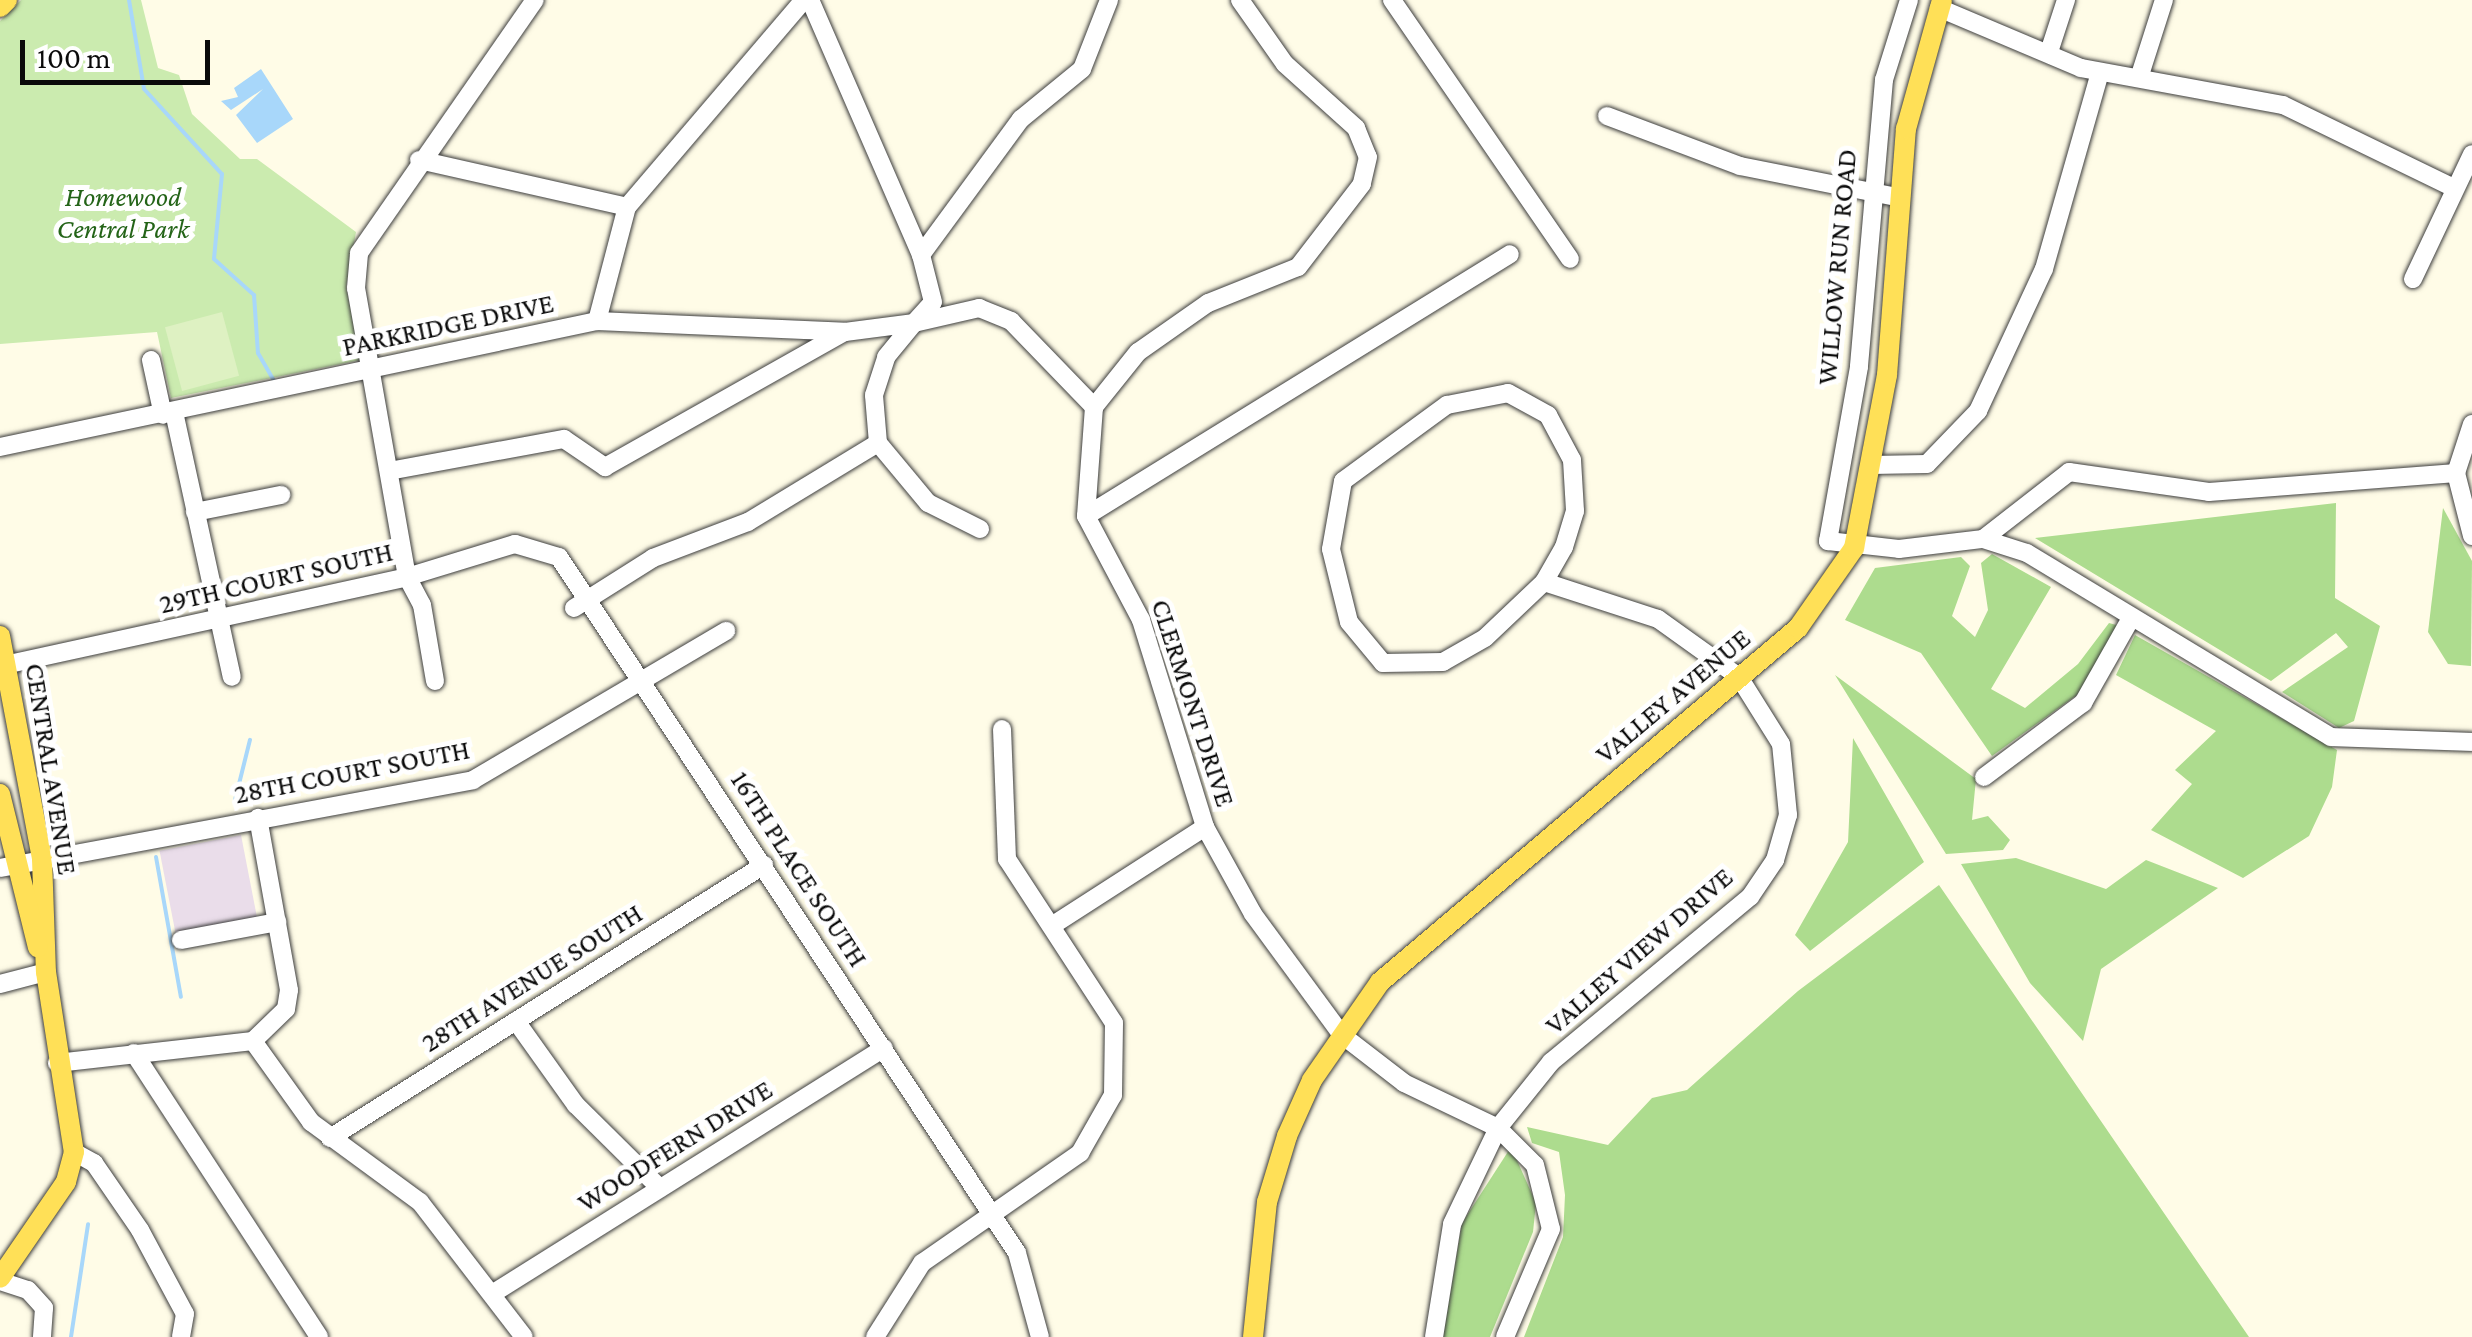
<!DOCTYPE html>
<style>
body{margin:0}
#map{position:relative;width:2472px;height:1337px;overflow:hidden;background:#fffce7;font-family:"Crimson Pro",serif}
div>[style]{position:absolute}
.industrial>*{inset:0;background:#eaddea;transform-origin:0 0}
.green>*{inset:0;background:#cbebaf}
.forest>*{inset:0;background:#addc8e}
.pitch>*{inset:0;background:#def1c2;transform-origin:0 0}
.water>*{inset:0;background:#a8d7fa}
.stream>*{height:4px;margin:-2px;padding:0 2px;transform-origin:2px;border-radius:2px;background:#a8d7fa}
.roads{filter:drop-shadow(0 0 2px #3d3d3d) drop-shadow(0 0 2px #3d3d3d)}
.minor>*{height:18px;margin:-9px;padding:0 9px;transform-origin:9px;border-radius:9px;background:#fff}
.major>*{height:20px;margin:-10px;padding:0 10px;transform-origin:10px;border-radius:10px;background:#ffe057}
span{translate:-50% -50%;white-space:nowrap;text-align:center;line-height:1.15;-webkit-text-stroke:10px #fff;paint-order:stroke}
.park-label{font-size:28px;color:#246418;font-style:italic}
.street-label{font-size:28px;color:#0a0a0a}
.scale{position:absolute;left:20px;top:40px;width:190px;height:45px;box-sizing:border-box;border:5px solid #0a0a0a;border-top:0;padding-left:12px;font-size:30px;line-height:35px;white-space:nowrap;color:#0a0a0a;-webkit-text-stroke:8px #fff;paint-order:stroke}
</style>
<div id="map">
<div class="industrial">
<i style="left:241px;top:835px;width:86px;height:83px;rotate:79deg"></i>
</div>
<div class="green">
<i style="clip-path:polygon(21px 0,141px 0,158px 68px,179px 75px,192px 114px,240px 159px,257px 159px,356px 232px,346px 287px,361px 360px,171px 398px,157px 332px,0 344px,0 21px)"></i>
</div>
<div class="forest">
<i style="clip-path:polygon(2336px 503px,2335px 598px,2380px 626px,2354px 721px,2339px 728px,2282px 692px,2348px 647px,2336px 633px,2271px 681px,2035px 538px)"></i>
<i style="clip-path:polygon(2443px 508px,2472px 561px,2471px 666px,2448px 664px,2428px 632px)"></i>
<i style="clip-path:polygon(1992px 554px,2051px 587px,1991px 689px,2025px 708px,2078px 664px,2109px 623px,2120px 626px,2081px 692px,1992px 756px,1921px 653px,1845px 620px,1875px 568px,1961px 557px,1970px 566px,1952px 616px,1975px 637px,1988px 610px,1981px 563px)"></i>
<i style="clip-path:polygon(2135px 635px,2337px 750px,2332px 787px,2309px 836px,2243px 878px,2151px 830px,2192px 784px,2175px 770px,2216px 731px,2116px 675px)"></i>
<i style="clip-path:polygon(1835px 675px,1976px 779px,1972px 820px,1988px 816px,2010px 840px,2003px 850px,1946px 854px)"></i>
<i style="clip-path:polygon(1853px 738px,1924px 862px,1810px 951px,1795px 935px,1848px 842px)"></i>
<i style="clip-path:polygon(2016px 858px,2106px 889px,2146px 860px,2218px 888px,2101px 969px,2083px 1041px,2030px 983px,1961px 864px)"></i>
<i style="clip-path:polygon(1939px 885px,2249px 1337px,1524px 1337px,1563px 1237px,1565px 1195px,1559px 1152px,1532px 1143px,1527px 1127px,1608px 1145px,1652px 1098px,1687px 1090px,1798px 991px)"></i>
<i style="clip-path:polygon(1511px 1147px,1536px 1203px,1533px 1232px,1490px 1337px,1443px 1337px,1462px 1223px)"></i>
</div>
<div class="pitch">
<i style="left:222px;top:312px;width:66px;height:59px;rotate:75deg"></i>
</div>
<div class="water">
<i style="clip-path:polygon(261px 69px,293px 119px,257px 143px,236px 115px,263px 89px,231px 110px,221px 101px,238px 97px,234px 88px)"></i>
</div>
<div class="stream">
<i style="left:129px;top:0;width:90px;rotate:80.4deg"></i>
<i style="left:144px;top:89px;width:115px;rotate:47.5deg"></i>
<i style="left:222px;top:174px;width:85px;rotate:95.4deg"></i>
<i style="left:214px;top:259px;width:54px;rotate:42deg"></i>
<i style="left:254px;top:295px;width:58px;rotate:86.1deg"></i>
<i style="left:258px;top:353px;width:36px;rotate:60deg"></i>
<i style="left:235px;top:800px;width:62px;rotate:-76deg"></i>
<i style="left:156px;top:857px;width:142px;rotate:79.9deg"></i>
<i style="left:71px;top:1337px;width:114px;rotate:-81.4deg"></i>
</div>
<div class="roads">
<div class="minor">
<i style="left:1240px;top:0;width:78px;rotate:54.9deg"></i>
<i style="left:1285px;top:64px;width:96px;rotate:42deg"></i>
<i style="left:1356px;top:128px;width:31px;rotate:68deg"></i>
<i style="left:1368px;top:157px;width:28px;rotate:103deg"></i>
<i style="left:1362px;top:184px;width:105px;rotate:127.6deg"></i>
<i style="left:1298px;top:267px;width:97px;rotate:158.2deg"></i>
<i style="left:1208px;top:303px;width:85px;rotate:145deg"></i>
<i style="left:1138px;top:352px;width:70px;rotate:128.7deg"></i>
<i style="left:1094px;top:407px;width:109px;rotate:94.2deg"></i>
<i style="left:1086px;top:516px;width:118px;rotate:62.1deg"></i>
<i style="left:1141px;top:620px;width:217px;rotate:72.8deg"></i>
<i style="left:1205px;top:827px;width:99px;rotate:61.1deg"></i>
<i style="left:1253px;top:914px;width:150px;rotate:53.7deg"></i>
<i style="left:1342px;top:1035px;width:78px;rotate:37.7deg"></i>
<i style="left:1404px;top:1083px;width:104px;rotate:25.6deg"></i>
<i style="left:1498px;top:1128px;width:52px;rotate:45deg"></i>
<i style="left:1535px;top:1165px;width:66px;rotate:76deg"></i>
<i style="left:1551px;top:1229px;width:117px;rotate:113.1deg"></i>
<i style="left:1392px;top:0;width:314px;rotate:55.5deg"></i>
<i style="left:1909px;top:0;width:84px;rotate:107.4deg"></i>
<i style="left:1884px;top:80px;width:288px;rotate:95deg"></i>
<i style="left:1859px;top:367px;width:177px;rotate:100.1deg"></i>
<i style="left:1828px;top:541px;width:71px;rotate:6.4deg"></i>
<i style="left:1899px;top:549px;width:85px;rotate:-6.8deg"></i>
<i style="left:1983px;top:539px;width:46px;rotate:17.7deg"></i>
<i style="left:2027px;top:553px;width:355px;rotate:31.2deg"></i>
<i style="left:2331px;top:737px;width:141px;rotate:2deg"></i>
<i style="left:1939px;top:8px;width:154px;rotate:22.9deg"></i>
<i style="left:2081px;top:68px;width:205px;rotate:10.4deg"></i>
<i style="left:2283px;top:105px;width:190px;rotate:25.9deg"></i>
<i style="left:2050px;top:49px;width:52px;rotate:-71.9deg"></i>
<i style="left:2140px;top:75px;width:79px;rotate:-72.3deg"></i>
<i style="left:1607px;top:116px;width:142px;rotate:20.6deg"></i>
<i style="left:1740px;top:166px;width:159px;rotate:11.2deg"></i>
<i style="left:419px;top:160px;width:213px;rotate:12.7deg"></i>
<i style="left:921px;top:255px;width:169px;rotate:-53.7deg"></i>
<i style="left:1021px;top:119px;width:79px;rotate:-39.3deg"></i>
<i style="left:1082px;top:69px;width:74px;rotate:-68.6deg"></i>
<i style="left:2413px;top:279px;width:138px;rotate:-64.7deg"></i>
<i style="left:597px;top:321px;width:118px;rotate:-75.3deg"></i>
<i style="left:627px;top:207px;width:272px;rotate:-49.5deg"></i>
<i style="left:151px;top:360px;width:56px;rotate:77.7deg"></i>
<i style="left:1508px;top:393px;width:46px;rotate:28.8deg"></i>
<i style="left:1548px;top:415px;width:51px;rotate:61.9deg"></i>
<i style="left:1572px;top:460px;width:51px;rotate:86.6deg"></i>
<i style="left:1575px;top:511px;width:38px;rotate:107deg"></i>
<i style="left:1564px;top:547px;width:40px;rotate:119.7deg"></i>
<i style="left:1544px;top:582px;width:81px;rotate:136.5deg"></i>
<i style="left:1485px;top:638px;width:48px;rotate:150.3deg"></i>
<i style="left:1443px;top:662px;width:60px;rotate:179deg"></i>
<i style="left:1383px;top:663px;width:53px;rotate:-129.7deg"></i>
<i style="left:1349px;top:622px;width:75px;rotate:-103.9deg"></i>
<i style="left:1331px;top:549px;width:69px;rotate:-80deg"></i>
<i style="left:1343px;top:481px;width:129px;rotate:-36.2deg"></i>
<i style="left:1447px;top:405px;width:62px;rotate:-11.1deg"></i>
<i style="left:174px;top:412px;width:271px;rotate:77.7deg"></i>
<i style="left:2472px;top:424px;width:52px;rotate:108.1deg"></i>
<i style="left:2456px;top:473px;width:65px;rotate:75.7deg"></i>
<i style="left:0;top:447px;width:610px;rotate:-11.92deg"></i>
<i style="left:597px;top:321px;width:248px;rotate:2.5deg"></i>
<i style="left:845px;top:332px;width:70px;rotate:-7.4deg"></i>
<i style="left:914px;top:323px;width:28px;rotate:-48deg"></i>
<i style="left:933px;top:302px;width:49px;rotate:-104.3deg"></i>
<i style="left:921px;top:255px;width:278px;rotate:-113.5deg"></i>
<i style="left:1871px;top:465px;width:56px;rotate:-1deg"></i>
<i style="left:1927px;top:464px;width:74px;rotate:-46.1deg"></i>
<i style="left:1978px;top:411px;width:157px;rotate:-65.1deg"></i>
<i style="left:2044px;top:269px;width:204px;rotate:-74.1deg"></i>
<i style="left:389px;top:471px;width:178px;rotate:-10.4deg"></i>
<i style="left:564px;top:439px;width:50px;rotate:34.3deg"></i>
<i style="left:605px;top:467px;width:275px;rotate:-29.4deg"></i>
<i style="left:195px;top:512px;width:88px;rotate:-11.2deg"></i>
<i style="left:1086px;top:516px;width:498px;rotate:-31.7deg"></i>
<i style="left:980px;top:529px;width:58px;rotate:-153.4deg"></i>
<i style="left:928px;top:503px;width:78px;rotate:-129.8deg"></i>
<i style="left:878px;top:443px;width:48px;rotate:-94.8deg"></i>
<i style="left:874px;top:395px;width:40px;rotate:-72deg"></i>
<i style="left:886px;top:357px;width:44px;rotate:-50.5deg"></i>
<i style="left:914px;top:323px;width:67px;rotate:-13deg"></i>
<i style="left:979px;top:308px;width:35px;rotate:22deg"></i>
<i style="left:1011px;top:321px;width:120px;rotate:46deg"></i>
<i style="left:1983px;top:539px;width:109px;rotate:-37.9deg"></i>
<i style="left:2069px;top:472px;width:141px;rotate:8.1deg"></i>
<i style="left:2209px;top:492px;width:248px;rotate:-4.4deg"></i>
<i style="left:574px;top:608px;width:93px;rotate:-32.3deg"></i>
<i style="left:653px;top:558px;width:102px;rotate:-20.8deg"></i>
<i style="left:748px;top:522px;width:152px;rotate:-31.3deg"></i>
<i style="left:0;top:666px;width:417px;rotate:-12.3deg"></i>
<i style="left:407px;top:577px;width:113px;rotate:-17deg"></i>
<i style="left:515px;top:544px;width:46px;rotate:16.5deg"></i>
<i style="left:559px;top:557px;width:833px;rotate:56.65deg"></i>
<i style="left:1017px;top:1253px;width:87px;rotate:74.7deg"></i>
<i style="left:435px;top:681px;width:77px;rotate:-99.7deg"></i>
<i style="left:422px;top:605px;width:32px;rotate:-118deg"></i>
<i style="left:407px;top:577px;width:293px;rotate:-100deg"></i>
<i style="left:356px;top:288px;width:35px;rotate:-85deg"></i>
<i style="left:359px;top:253px;width:308px;rotate:-55.2deg"></i>
<i style="left:1984px;top:777px;width:124px;rotate:-36.8deg"></i>
<i style="left:2083px;top:703px;width:95px;rotate:-60.5deg"></i>
<i style="left:0;top:868px;width:481px;rotate:-10.5deg"></i>
<i style="left:473px;top:780px;width:294px;rotate:-30.5deg"></i>
<i style="left:1053px;top:925px;width:181px;rotate:-32.8deg"></i>
<i style="left:181px;top:940px;width:98px;rotate:-10.6deg"></i>
<i style="left:0;top:984px;width:48px;rotate:-14.6deg"></i>
<i style="left:516px;top:1021px;width:103px;rotate:54.5deg"></i>
<i style="left:576px;top:1105px;width:118px;rotate:44.7deg"></i>
<i style="left:253px;top:1041px;width:100px;rotate:54.4deg"></i>
<i style="left:311px;top:1122px;width:135px;rotate:36.3deg"></i>
<i style="left:420px;top:1202px;width:170px;rotate:52.4deg"></i>
<i style="left:253px;top:1041px;width:46px;rotate:-44.1deg"></i>
<i style="left:286px;top:1009px;width:19px;rotate:-81deg"></i>
<i style="left:289px;top:990px;width:175px;rotate:-100.2deg"></i>
<i style="left:134px;top:1053px;width:339px;rotate:56.9deg"></i>
<i style="left:57px;top:1063px;width:197px;rotate:-6.4deg"></i>
<i style="left:330px;top:1138px;width:513px;rotate:-32.17deg"></i>
<i style="left:74px;top:1152px;width:23px;rotate:29deg"></i>
<i style="left:94px;top:1163px;width:81px;rotate:55.5deg"></i>
<i style="left:140px;top:1230px;width:95px;rotate:61.8deg"></i>
<i style="left:185px;top:1314px;width:23px;rotate:100deg"></i>
<i style="left:0;top:1281px;width:29px;rotate:18deg"></i>
<i style="left:28px;top:1290px;width:24px;rotate:48deg"></i>
<i style="left:44px;top:1308px;width:29px;rotate:94deg"></i>
<i style="left:495px;top:1292px;width:459px;rotate:-32.1deg"></i>
<i style="left:875px;top:1337px;width:88px;rotate:-57.6deg"></i>
<i style="left:922px;top:1263px;width:193px;rotate:-34.8deg"></i>
<i style="left:1080px;top:1153px;width:67px;rotate:-60.4deg"></i>
<i style="left:1113px;top:1095px;width:72px;rotate:-89.2deg"></i>
<i style="left:1114px;top:1023px;width:196px;rotate:-123.1deg"></i>
<i style="left:1007px;top:859px;width:130px;rotate:-92.2deg"></i>
<i style="left:1434px;top:1337px;width:114px;rotate:-80.9deg"></i>
<i style="left:1452px;top:1224px;width:106px;rotate:-64.4deg"></i>
<i style="left:1498px;top:1128px;width:85px;rotate:-51.2deg"></i>
<i style="left:1551px;top:1062px;width:259px;rotate:-39.7deg"></i>
<i style="left:1750px;top:897px;width:45px;rotate:-56deg"></i>
<i style="left:1775px;top:860px;width:47px;rotate:-73.9deg"></i>
<i style="left:1788px;top:815px;width:71px;rotate:-95.6deg"></i>
<i style="left:1781px;top:744px;width:79px;rotate:-122.1deg"></i>
<i style="left:1739px;top:677px;width:100px;rotate:-144.4deg"></i>
<i style="left:1658px;top:619px;width:120px;rotate:-162deg"></i>
</div>
<div class="major">
<i style="left:0;top:7px;width:10px;rotate:-45deg"></i>
<i style="left:0;top:636px;width:227px;rotate:79.3deg"></i>
<i style="left:42px;top:859px;width:113px;rotate:88deg"></i>
<i style="left:46px;top:972px;width:182px;rotate:81.2deg"></i>
<i style="left:74px;top:1152px;width:31px;rotate:105deg"></i>
<i style="left:66px;top:1182px;width:116px;rotate:124.5deg"></i>
<i style="left:0;top:794px;width:158px;rotate:76.1deg"></i>
<i style="left:1253px;top:1337px;width:136px;rotate:-84.1deg"></i>
<i style="left:1267px;top:1202px;width:69px;rotate:-73.1deg"></i>
<i style="left:1287px;top:1136px;width:61px;rotate:-65.9deg"></i>
<i style="left:1312px;top:1080px;width:119px;rotate:-55.2deg"></i>
<i style="left:1380px;top:982px;width:548px;rotate:-40.26deg"></i>
<i style="left:1798px;top:628px;width:98px;rotate:-55deg"></i>
<i style="left:1854px;top:548px;width:176px;rotate:-79.2deg"></i>
<i style="left:1887px;top:375px;width:247px;rotate:-85.6deg"></i>
<i style="left:1906px;top:129px;width:134px;rotate:-74.4deg"></i>
</div>
</div>
<div class="park-label">
<span style="left:123px;top:213px">Homewood<br>Central Park</span>
</div>
<div class="street-label">
<span style="left:1837px;top:267px;rotate:-85deg">WILLOW RUN ROAD</span>
<span style="left:448px;top:325px;rotate:-12deg">PARKRIDGE DRIVE</span>
<span style="left:276px;top:578px;rotate:-13deg">29TH COURT SOUTH</span>
<span style="left:1673px;top:696px;rotate:-40deg">VALLEY AVENUE</span>
<span style="left:1193px;top:703px;rotate:72deg">CLERMONT DRIVE</span>
<span style="left:51px;top:769px;rotate:81deg">CENTRAL AVENUE</span>
<span style="left:352px;top:772px;rotate:-11deg">28TH COURT SOUTH</span>
<span style="left:799px;top:869px;rotate:57deg">16TH PLACE SOUTH</span>
<span style="left:1639px;top:951px;rotate:-41deg">VALLEY VIEW DRIVE</span>
<span style="left:532px;top:978px;rotate:-32deg">28TH AVENUE SOUTH</span>
<span style="left:675px;top:1146px;rotate:-32deg">WOODFERN DRIVE</span>
</div>
<div class="scale">100 m</div>
</div>
